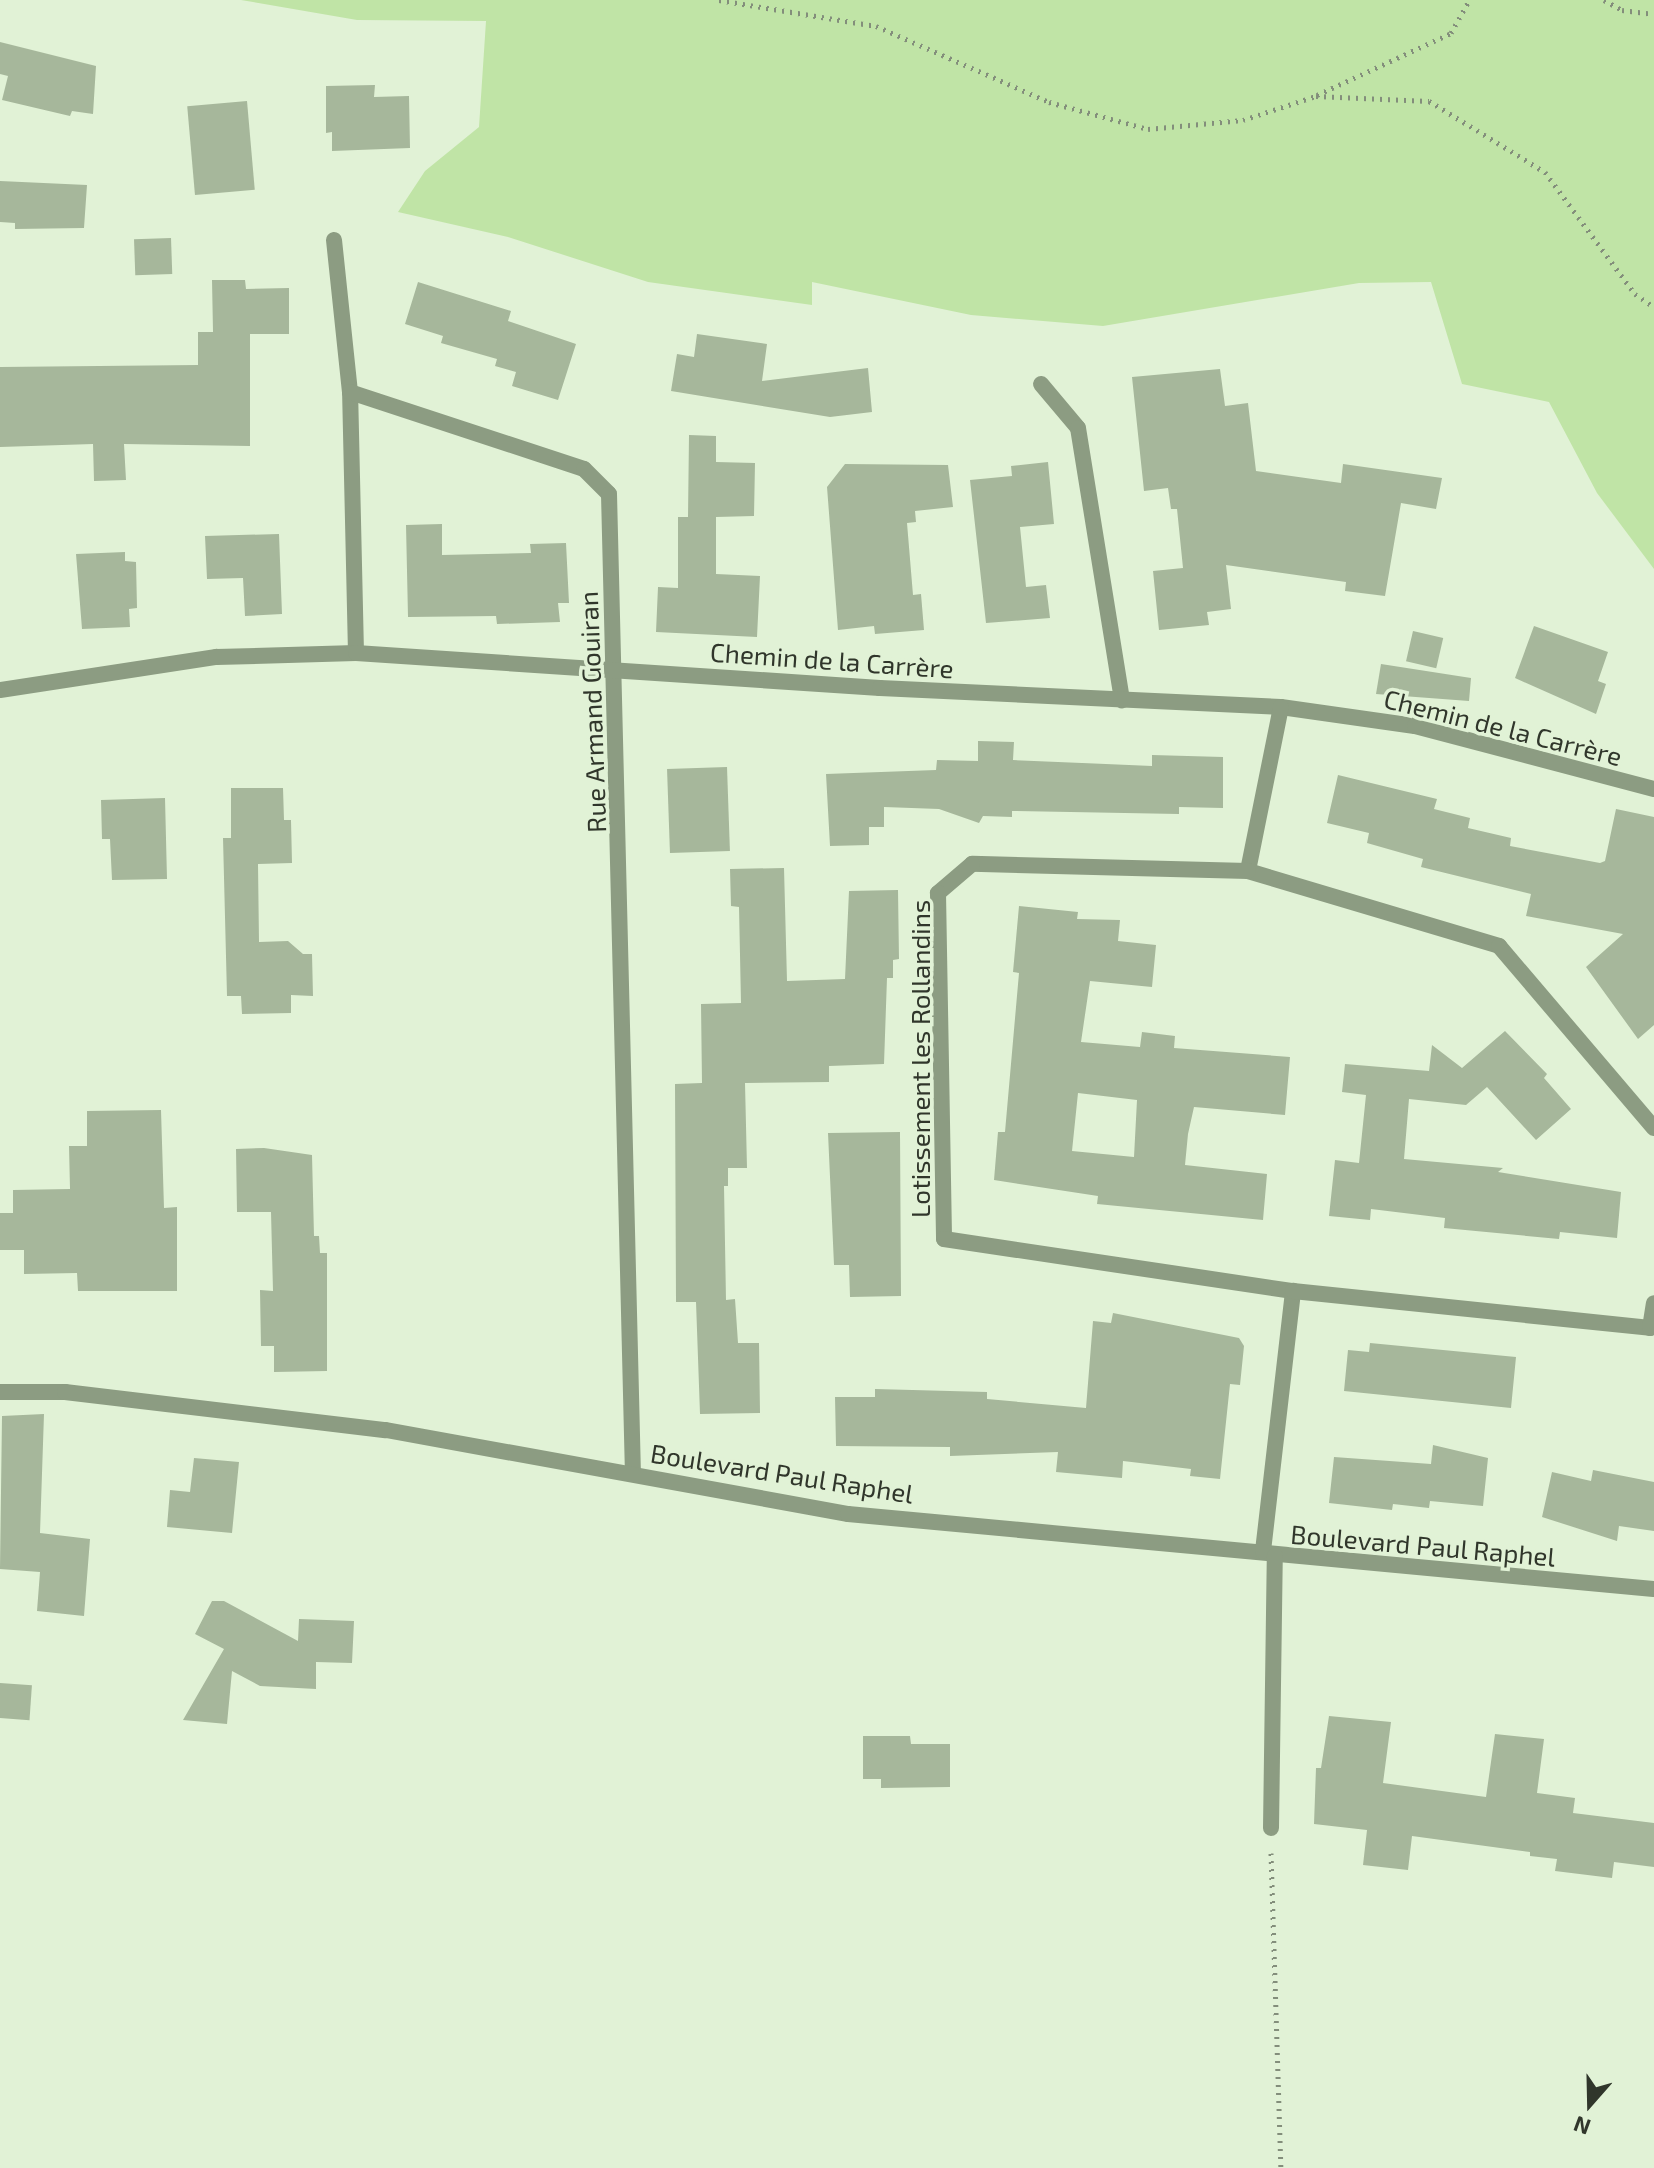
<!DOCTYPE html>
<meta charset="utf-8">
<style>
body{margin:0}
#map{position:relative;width:1654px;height:2168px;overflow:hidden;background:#e1f2d6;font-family:"Exo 2",sans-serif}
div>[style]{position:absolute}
.green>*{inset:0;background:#c0e4a6}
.building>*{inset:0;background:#a6b79b;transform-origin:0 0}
.path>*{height:5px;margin-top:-2.5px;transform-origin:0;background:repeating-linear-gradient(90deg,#838e7b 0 2px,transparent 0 8px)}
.street>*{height:16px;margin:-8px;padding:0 8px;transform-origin:8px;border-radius:8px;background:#8c9c82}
span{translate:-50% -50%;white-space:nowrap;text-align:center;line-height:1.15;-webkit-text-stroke:7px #e1f2d6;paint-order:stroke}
.street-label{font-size:26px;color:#30362b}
.north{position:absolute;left:1550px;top:2064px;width:80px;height:80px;-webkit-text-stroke:6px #e1f2d6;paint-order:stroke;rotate:200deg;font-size:22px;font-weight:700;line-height:32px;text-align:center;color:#30362b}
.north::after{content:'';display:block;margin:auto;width:28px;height:36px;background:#30362b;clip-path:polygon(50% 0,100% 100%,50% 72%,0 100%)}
</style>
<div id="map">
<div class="green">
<i style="clip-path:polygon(241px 0,1654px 0,1654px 569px,1597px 493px,1549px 402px,1462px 384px,1431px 282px,1359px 283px,1103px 326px,971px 315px,812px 282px,812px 305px,648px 282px,508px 237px,398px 212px,425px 171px,479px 127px,486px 21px,357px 20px)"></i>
</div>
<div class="building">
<i style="clip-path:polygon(0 42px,96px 66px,93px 114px,72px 111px,70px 116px,2px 100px,8px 76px,0 74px)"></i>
<i style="clip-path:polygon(375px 85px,374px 97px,409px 96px,410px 148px,332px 151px,332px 132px,326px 133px,326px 86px)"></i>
<i style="left:247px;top:101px;width:89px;height:60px;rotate:85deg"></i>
<i style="clip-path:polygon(0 181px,87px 185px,84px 228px,15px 229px,15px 223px,0 222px)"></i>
<i style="left:171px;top:238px;width:36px;height:37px;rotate:88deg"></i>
<i style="clip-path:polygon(212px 280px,245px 280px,246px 289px,289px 288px,289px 334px,250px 334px,250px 446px,124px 444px,126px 480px,94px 481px,93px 444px,0 447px,0 367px,198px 365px,198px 332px,213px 332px)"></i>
<i style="clip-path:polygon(418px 282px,511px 311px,508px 321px,576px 344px,558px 400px,512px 386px,516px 372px,495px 366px,497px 359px,441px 343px,443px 336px,405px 324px)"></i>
<i style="clip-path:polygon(697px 334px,767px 344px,762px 381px,868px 368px,872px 412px,830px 417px,671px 391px,677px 354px,694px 357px)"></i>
<i style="clip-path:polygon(1220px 369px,1225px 406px,1248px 403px,1256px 471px,1341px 483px,1343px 464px,1442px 478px,1436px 509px,1401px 503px,1385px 596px,1345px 591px,1346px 582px,1226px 565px,1231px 609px,1207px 612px,1209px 625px,1159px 630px,1153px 571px,1183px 568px,1177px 509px,1171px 509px,1168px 488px,1144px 491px,1132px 377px)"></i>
<i style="clip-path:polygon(689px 435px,716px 436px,716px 462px,755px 463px,754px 516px,716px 517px,716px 574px,760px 576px,757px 637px,656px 632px,658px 587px,678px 588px,678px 517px,688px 517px)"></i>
<i style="clip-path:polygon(1048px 462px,1054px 524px,1020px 527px,1026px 587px,1046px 585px,1050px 618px,986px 623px,970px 480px,1012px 476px,1011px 466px)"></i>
<i style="clip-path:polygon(845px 464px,948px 465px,953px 507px,915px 511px,916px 522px,907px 523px,913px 595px,921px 594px,924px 630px,875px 634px,874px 626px,838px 630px,827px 487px)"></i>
<i style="clip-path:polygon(442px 524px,442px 555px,531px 553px,530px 544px,566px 543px,569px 603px,558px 603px,560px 622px,497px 624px,496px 616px,408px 617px,406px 525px)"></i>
<i style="clip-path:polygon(279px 534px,282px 614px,245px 616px,243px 578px,207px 579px,205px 536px)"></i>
<i style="clip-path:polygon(125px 552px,125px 561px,136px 562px,137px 608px,129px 609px,130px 627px,82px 629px,76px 554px)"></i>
<i style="clip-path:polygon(1534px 626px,1608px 652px,1598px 681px,1606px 684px,1596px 714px,1515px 678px)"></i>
<i style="left:1413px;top:631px;width:31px;height:31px;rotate:13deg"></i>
<i style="clip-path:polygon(1381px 664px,1471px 678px,1469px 701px,1376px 694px)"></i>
<i style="clip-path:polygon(978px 741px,1014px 742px,1013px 760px,1152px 766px,1152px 755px,1223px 757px,1223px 808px,1179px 807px,1179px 814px,1012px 811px,1012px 817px,983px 816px,979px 823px,939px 809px,884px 807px,884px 827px,869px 827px,869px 845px,830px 846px,826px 774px,936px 770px,937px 760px,978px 761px)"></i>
<i style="left:727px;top:767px;width:84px;height:60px;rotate:88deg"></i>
<i style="clip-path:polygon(1338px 775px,1437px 799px,1434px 809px,1470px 818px,1468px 828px,1511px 838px,1510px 846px,1600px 863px,1605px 861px,1616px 809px,1654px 817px,1654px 1025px,1638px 1039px,1586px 967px,1623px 934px,1526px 916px,1531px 894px,1421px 867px,1423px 859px,1367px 843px,1369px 833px,1327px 823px)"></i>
<i style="clip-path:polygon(231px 788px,283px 788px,284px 820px,291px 820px,292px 863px,258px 864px,259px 942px,288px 941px,303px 954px,312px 954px,313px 996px,291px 995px,291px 1013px,242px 1014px,241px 996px,227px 996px,223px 838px,231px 838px)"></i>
<i style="clip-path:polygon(165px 798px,167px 879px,112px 880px,110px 839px,102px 839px,101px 800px)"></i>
<i style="clip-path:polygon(784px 868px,787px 981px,845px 979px,849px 891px,898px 890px,899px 959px,893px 960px,893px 978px,887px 978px,884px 1064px,829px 1066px,829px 1082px,745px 1083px,747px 1168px,728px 1168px,728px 1186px,724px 1186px,726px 1300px,735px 1299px,738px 1343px,759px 1343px,760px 1413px,700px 1414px,696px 1302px,676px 1302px,675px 1084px,702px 1083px,701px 1004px,741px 1003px,739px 907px,731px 906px,730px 869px)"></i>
<i style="clip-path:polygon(evenodd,1019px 906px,1078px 912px,1077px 919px,1120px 920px,1118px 941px,1156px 945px,1152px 987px,1090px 981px,1081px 1042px,1140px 1047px,1142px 1032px,1175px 1036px,1174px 1048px,1290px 1057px,1285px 1115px,1194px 1107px,1188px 1134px,1185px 1165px,1267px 1174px,1263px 1220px,1097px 1204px,1098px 1196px,994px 1180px,998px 1132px,1005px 1132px,1019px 973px,1013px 972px,1019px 906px,1078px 1093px,1137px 1100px,1134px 1157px,1072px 1151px,1078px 1093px)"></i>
<i style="clip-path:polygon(1505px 1031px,1547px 1074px,1544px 1078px,1571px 1109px,1536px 1140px,1487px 1087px,1466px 1105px,1409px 1099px,1404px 1159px,1503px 1168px,1498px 1172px,1621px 1192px,1617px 1238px,1560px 1232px,1559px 1239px,1444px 1228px,1445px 1218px,1371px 1209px,1370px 1220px,1329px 1216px,1335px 1160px,1359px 1163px,1366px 1095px,1342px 1092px,1345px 1064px,1429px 1071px,1432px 1045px,1462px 1068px)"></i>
<i style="clip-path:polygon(161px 1110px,164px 1208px,177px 1207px,177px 1291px,78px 1291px,77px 1273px,24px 1274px,24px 1250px,0 1250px,0 1213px,13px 1213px,13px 1190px,70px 1189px,69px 1146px,87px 1146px,87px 1111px)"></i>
<i style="clip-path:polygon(900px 1132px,901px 1296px,850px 1297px,849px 1265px,834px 1265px,828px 1133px)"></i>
<i style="clip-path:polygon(264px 1148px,312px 1155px,314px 1236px,319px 1236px,320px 1253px,327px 1253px,327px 1371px,274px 1372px,274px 1346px,261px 1346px,260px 1290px,273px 1291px,271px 1212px,237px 1212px,236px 1149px)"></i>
<i style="clip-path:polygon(1113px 1313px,1239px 1338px,1244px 1346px,1240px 1385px,1230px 1384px,1220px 1479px,1190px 1476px,1191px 1469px,1123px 1461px,1122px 1478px,1056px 1472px,1058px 1452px,950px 1456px,950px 1447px,836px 1446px,835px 1397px,875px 1397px,875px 1389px,987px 1392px,987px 1399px,1086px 1408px,1093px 1321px,1111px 1323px)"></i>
<i style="clip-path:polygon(1370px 1343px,1516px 1357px,1511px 1408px,1344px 1391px,1348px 1350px,1369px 1352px)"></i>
<i style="clip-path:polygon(44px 1414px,40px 1533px,90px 1539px,84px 1616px,37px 1611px,40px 1572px,0 1569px,2px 1416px)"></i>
<i style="clip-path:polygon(1433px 1445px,1488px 1458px,1483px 1506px,1430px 1501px,1429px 1508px,1393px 1504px,1392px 1510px,1329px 1503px,1334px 1457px,1431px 1464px)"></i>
<i style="clip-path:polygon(194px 1458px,239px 1462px,232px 1533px,167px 1527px,170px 1490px,190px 1492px)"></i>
<i style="clip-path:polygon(1593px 1470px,1654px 1482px,1654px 1531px,1619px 1526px,1617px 1541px,1542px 1517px,1552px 1472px,1591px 1481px)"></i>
<i style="clip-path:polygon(212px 1601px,224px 1601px,298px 1641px,299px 1619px,354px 1621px,352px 1663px,316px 1662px,316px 1689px,260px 1686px,232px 1671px,227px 1724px,183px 1720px,224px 1649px,195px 1634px)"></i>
<i style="left:0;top:1683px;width:32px;height:35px;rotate:4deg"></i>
<i style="clip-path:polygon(1329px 1716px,1391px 1722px,1383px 1783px,1486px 1797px,1495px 1734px,1544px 1739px,1537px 1793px,1575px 1798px,1573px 1813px,1654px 1823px,1654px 1867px,1614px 1862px,1612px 1878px,1555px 1871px,1557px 1859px,1530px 1856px,1530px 1852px,1412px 1836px,1408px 1870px,1363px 1865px,1367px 1830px,1314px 1824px,1316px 1768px,1321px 1768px)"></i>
<i style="clip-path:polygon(863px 1736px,910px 1736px,911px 1744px,950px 1744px,950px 1787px,881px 1788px,881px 1779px,863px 1779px)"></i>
</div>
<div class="path">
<i style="left:719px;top:0;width:159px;rotate:9.4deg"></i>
<i style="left:876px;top:26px;width:189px;rotate:23.7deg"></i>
<i style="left:1049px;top:102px;width:103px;rotate:15.3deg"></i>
<i style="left:1148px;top:129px;width:95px;rotate:-5.4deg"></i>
<i style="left:1243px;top:120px;width:77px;rotate:-18.2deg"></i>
<i style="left:1316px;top:96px;width:113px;rotate:2.5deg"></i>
<i style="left:1429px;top:101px;width:136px;rotate:31.5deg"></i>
<i style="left:1545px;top:172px;width:152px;rotate:53.6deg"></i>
<i style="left:1635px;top:294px;width:23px;rotate:34deg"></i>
<i style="left:1604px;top:0;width:21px;rotate:29deg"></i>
<i style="left:1622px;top:10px;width:32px;rotate:7deg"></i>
<i style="left:1317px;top:95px;width:148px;rotate:-24.8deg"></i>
<i style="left:1451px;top:33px;width:38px;rotate:-61deg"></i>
<i style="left:1271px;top:1853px;width:315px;rotate:88.2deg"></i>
</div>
<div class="street">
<i style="left:334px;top:240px;width:153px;rotate:84deg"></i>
<i style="left:1041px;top:384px;width:57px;rotate:49.9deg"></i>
<i style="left:1078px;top:428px;width:276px;rotate:80.8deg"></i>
<i style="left:356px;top:653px;width:261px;rotate:-91.3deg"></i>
<i style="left:350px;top:392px;width:246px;rotate:18.2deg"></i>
<i style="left:584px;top:469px;width:35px;rotate:45deg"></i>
<i style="left:609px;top:494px;width:980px;rotate:88.6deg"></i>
<i style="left:0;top:690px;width:219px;rotate:-8.7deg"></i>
<i style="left:216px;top:657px;width:140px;rotate:-1.6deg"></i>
<i style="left:356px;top:653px;width:525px;rotate:3.82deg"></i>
<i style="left:880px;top:688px;width:401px;rotate:2.7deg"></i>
<i style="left:1281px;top:707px;width:135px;rotate:8.1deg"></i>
<i style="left:1415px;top:726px;width:247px;rotate:14.8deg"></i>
<i style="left:1281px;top:707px;width:167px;rotate:101.4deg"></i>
<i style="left:1248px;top:871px;width:262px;rotate:16.6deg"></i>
<i style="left:1499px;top:946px;width:239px;rotate:49.6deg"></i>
<i style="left:1248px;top:871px;width:276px;rotate:-178.5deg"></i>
<i style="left:972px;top:864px;width:45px;rotate:139.5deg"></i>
<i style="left:938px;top:893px;width:346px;rotate:89deg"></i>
<i style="left:944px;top:1239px;width:353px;rotate:8.5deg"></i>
<i style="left:0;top:1392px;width:65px"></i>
<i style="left:65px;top:1392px;width:323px;rotate:6.8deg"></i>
<i style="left:386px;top:1430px;width:470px;rotate:10.3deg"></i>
<i style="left:848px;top:1514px;width:809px;rotate:5.32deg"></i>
<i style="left:1263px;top:1551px;width:262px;rotate:-83.4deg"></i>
<i style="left:1293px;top:1291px;width:359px;rotate:5.9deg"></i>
<i style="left:1650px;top:1328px;width:25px;rotate:-81deg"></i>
<i style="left:1271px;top:1828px;width:272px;rotate:-89.2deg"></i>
</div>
<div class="street-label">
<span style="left:832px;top:660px;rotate:4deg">Chemin de la Carrère</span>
<span style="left:592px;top:712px;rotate:-92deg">Rue Armand Gouiran</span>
<span style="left:1503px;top:727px;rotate:14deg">Chemin de la Carrère</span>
<span style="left:920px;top:1059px;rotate:-90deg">Lotissement les Rollandins</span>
<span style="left:782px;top:1473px;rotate:9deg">Boulevard Paul Raphel</span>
<span style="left:1423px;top:1545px;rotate:5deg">Boulevard Paul Raphel</span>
</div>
<div class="north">N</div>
</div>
